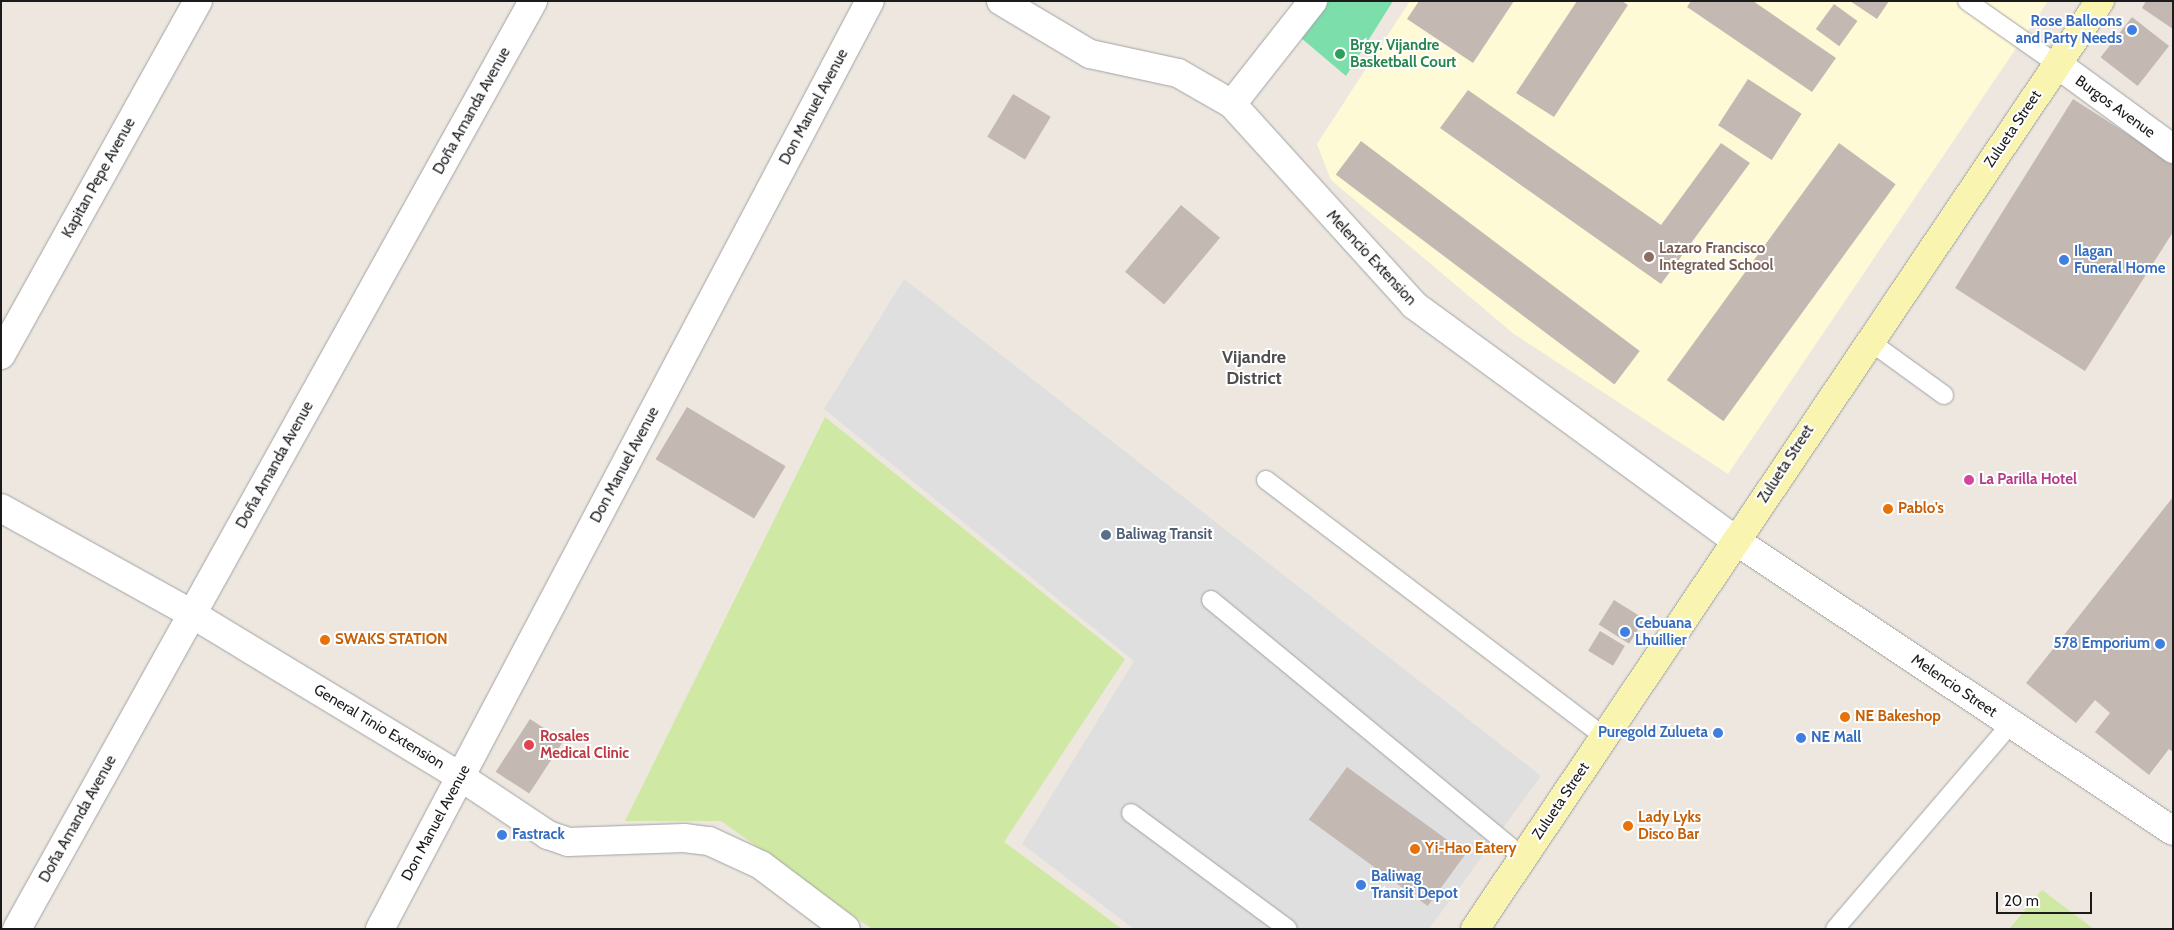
<!DOCTYPE html>
<meta charset="utf-8">
<style>
body{margin:0}
#map{position:relative;width:2174px;height:930px;overflow:hidden;background:#ede7e0;font-family:Cabin,sans-serif}
div>[style]{position:absolute}
.education>*{inset:0;background:#fffad6}
.grass>*{inset:0;background:#cfe9a4}
.pitch>*{inset:0;background:#7cdeab}
.parking>*{inset:0;background:#dfdfdf}
.building>*{inset:0;background:#c4b8b3;transform-origin:0 0}
.roads{filter:drop-shadow(0 0 1px #a2a2a2) drop-shadow(0 0 1px #a2a2a2)}
.service>*{height:18px;margin:-9px;padding:0 9px;transform-origin:9px;border-radius:9px;background:#fff}
.minor>*{height:28px;margin:-14px;padding:0 14px;transform-origin:14px;border-radius:14px;background:#fff}
.tertiary>*{height:28px;margin:-14px;padding:0 14px;transform-origin:14px;border-radius:14px;background:#fff}
.secondary>*{height:28px;margin:-14px;padding:0 14px;transform-origin:14px;border-radius:14px;background:#faf4b1}
.dots>*{width:14px;height:14px;translate:-50% -50%;box-sizing:border-box;border:2px solid #fff;border-radius:50%}
span{translate:-50% -50%;white-space:nowrap;text-align:center;line-height:1.15;-webkit-text-stroke:4px #fff;paint-order:stroke}
.shop-label{font-size:15px;color:#366cbe;font-weight:700}
.right{translate:-100% -50%;text-align:right}
.left{translate:0 -50%;text-align:left}
.leisure-label{font-size:15px;color:#27864d;font-weight:700}
.street-label{font-size:15px;color:#1b1b1b}
.education-label{font-size:15px;color:#785e54;font-weight:700}
.hotel-label{font-size:15px;color:#b23c85;font-weight:700}
.food-label{font-size:15px;color:#c56008;font-weight:700}
.service-label{font-size:15px;color:#4e5e75;font-weight:700}
.health-label{font-size:15px;color:#be3a42;font-weight:700}
.quarter-label{font-size:18px;color:#4e4e4e;font-weight:700}
.frame{position:absolute;inset:0;border:2px solid #1b1b1b;pointer-events:none}
.scale{position:absolute;left:1996px;top:892px;width:96px;height:22px;box-sizing:border-box;border:2px solid #1b1b1b;border-top:0;padding-left:6px;font-size:15px;line-height:18px;white-space:nowrap;color:#1b1b1b;-webkit-text-stroke:4px #fff;paint-order:stroke}
</style>
<div id="map">
<div class="education">
<i style="clip-path:polygon(1410px 1px,2048px 1px,1728px 474px,1514px 334px,1331px 180px,1317px 144px)"></i>
</div>
<div class="grass">
<i style="clip-path:polygon(825px 417px,1125px 659px,1004px 842px,1122px 929px,872px 929px,721px 821px,625px 821px)"></i>
<i style="clip-path:polygon(2042px 890px,2094px 929px,2009px 929px)"></i>
</div>
<div class="pitch">
<i style="clip-path:polygon(1322px 1px,1393px 1px,1346px 76px,1294px 32px)"></i>
</div>
<div class="parking">
<i style="clip-path:polygon(904px 279px,1541px 776px,1429px 929px,1134px 929px,1022px 844px,1134px 661px,824px 409px)"></i>
</div>
<div class="building">
<i style="clip-path:polygon(1419px 1px,1514px 1px,1473px 63px,1407px 19px)"></i>
<i style="clip-path:polygon(1577px 1px,1622px 1px,1628px 5px,1554px 117px,1516px 93px)"></i>
<i style="clip-path:polygon(1691px 1px,1753px 1px,1836px 58px,1812px 92px,1687px 7px)"></i>
<i style="clip-path:polygon(1850px 1px,1889px 1px,1877px 19px)"></i>
<i style="clip-path:polygon(2146px 1px,2173px 1px,2173px 29px,2142px 8px)"></i>
<i style="left:1834px;top:4px;width:29px;height:31px;rotate:36deg"></i>
<i style="left:2132px;top:17px;width:47px;height:51px;rotate:38deg"></i>
<i style="left:1748px;top:79px;width:64px;height:55px;rotate:33deg"></i>
<i style="clip-path:polygon(1468px 90px,1661px 225px,1721px 143px,1750px 163px,1661px 284px,1440px 128px)"></i>
<i style="left:1013px;top:94px;width:44px;height:50px;rotate:31deg"></i>
<i style="clip-path:polygon(2073px 99px,2173px 163px,2173px 232px,2085px 371px,1955px 288px)"></i>
<i style="left:1361px;top:141px;width:349px;height:42px;rotate:37deg"></i>
<i style="left:1839px;top:143px;width:70px;height:293px;rotate:36deg"></i>
<i style="left:1181px;top:205px;width:51px;height:87px;rotate:40deg"></i>
<i style="left:687px;top:407px;width:115px;height:61px;rotate:31deg"></i>
<i style="clip-path:polygon(2173px 497px,2173px 752px,2169px 749px,2149px 775px,2095px 732px,2110px 713px,2095px 700px,2076px 723px,2026px 683px)"></i>
<i style="left:1614px;top:600px;width:36px;height:29px;rotate:32deg"></i>
<i style="left:1600px;top:631px;width:29px;height:23px;rotate:31deg"></i>
<i style="left:530px;top:719px;width:40px;height:63px;rotate:33deg"></i>
<i style="left:1347px;top:767px;width:147px;height:65px;rotate:36deg"></i>
</div>
<div class="roads">
<div class="service">
<i style="left:1967px;top:1px;width:110px;rotate:35deg"></i>
<i style="left:1868px;top:340px;width:94px;rotate:35.9deg"></i>
<i style="left:1266px;top:480px;width:425px;rotate:37.2deg"></i>
<i style="left:1211px;top:600px;width:404px;rotate:39.5deg"></i>
<i style="left:1131px;top:813px;width:195px;rotate:36.5deg"></i>
<i style="left:1835px;top:929px;width:270px;rotate:-49.4deg"></i>
</div>
<div class="minor">
<i style="left:1232px;top:104px;width:131px;rotate:-51.8deg"></i>
<i style="left:1px;top:355px;width:405px;rotate:-60.9deg"></i>
<i style="left:17px;top:929px;width:1062px;rotate:-60.92deg"></i>
</div>
<div class="tertiary">
<i style="left:1001px;top:1px;width:104px;rotate:30.8deg"></i>
<i style="left:1090px;top:54px;width:90px;rotate:12.2deg"></i>
<i style="left:1178px;top:73px;width:62px;rotate:29.9deg"></i>
<i style="left:1232px;top:104px;width:271px;rotate:47.8deg"></i>
<i style="left:1414px;top:305px;width:399px;rotate:36.2deg"></i>
<i style="left:1736px;top:541px;width:524px;rotate:33.57deg"></i>
<i style="left:2057px;top:64px;width:144px;rotate:36.2deg"></i>
<i style="left:1px;top:508px;width:218px;rotate:29deg"></i>
<i style="left:192px;top:614px;width:315px;rotate:31.2deg"></i>
<i style="left:461px;top:777px;width:105px;rotate:33.7deg"></i>
<i style="left:548px;top:835px;width:21px;rotate:19deg"></i>
<i style="left:568px;top:842px;width:116px;rotate:-2deg"></i>
<i style="left:684px;top:838px;width:25px;rotate:7deg"></i>
<i style="left:709px;top:841px;width:57px;rotate:24.8deg"></i>
<i style="left:761px;top:865px;width:106px;rotate:37deg"></i>
<i style="left:380px;top:929px;width:1049px;rotate:-62.17deg"></i>
</div>
<div class="secondary">
<i style="left:1475px;top:929px;width:1119px;rotate:-56.04deg"></i>
</div>
</div>
<div class="dots">
<i style="left:2132px;top:30px;background:#3f7fe0"></i>
<i style="left:1340px;top:54px;background:#2e9e5b"></i>
<i style="left:1649px;top:257px;background:#8d6e63"></i>
<i style="left:2064px;top:260px;background:#3f7fe0"></i>
<i style="left:1969px;top:480px;background:#d1479c"></i>
<i style="left:1888px;top:509px;background:#e8710a"></i>
<i style="left:1106px;top:535px;background:#5c6f8a"></i>
<i style="left:1625px;top:632px;background:#3f7fe0"></i>
<i style="left:325px;top:640px;background:#e8710a"></i>
<i style="left:2160px;top:644px;background:#3f7fe0"></i>
<i style="left:1845px;top:717px;background:#e8710a"></i>
<i style="left:1718px;top:733px;background:#3f7fe0"></i>
<i style="left:1801px;top:738px;background:#3f7fe0"></i>
<i style="left:529px;top:745px;background:#e0444e"></i>
<i style="left:1628px;top:826px;background:#e8710a"></i>
<i style="left:502px;top:835px;background:#3f7fe0"></i>
<i style="left:1415px;top:849px;background:#e8710a"></i>
<i style="left:1361px;top:885px;background:#3f7fe0"></i>
</div>
<div class="shop-label">
<span class="right" style="left:2122px;top:30px">Rose Balloons<br>and Party Needs</span>
<span class="left" style="left:2074px;top:260px">Ilagan<br>Funeral Home</span>
<span class="left" style="left:1635px;top:632px">Cebuana<br>Lhuillier</span>
<span class="right" style="left:2150px;top:644px">578 Emporium</span>
<span class="right" style="left:1708px;top:733px">Puregold Zulueta</span>
<span class="left" style="left:1811px;top:738px">NE Mall</span>
<span class="left" style="left:512px;top:835px">Fastrack</span>
<span class="left" style="left:1371px;top:885px">Baliwag<br>Transit Depot</span>
</div>
<div class="leisure-label">
<span class="left" style="left:1350px;top:54px">Brgy. Vijandre<br>Basketball Court</span>
</div>
<div class="street-label">
<span style="left:814px;top:107px;rotate:-62deg">Don Manuel Avenue</span>
<span style="left:2115px;top:107px;rotate:36deg">Burgos Avenue</span>
<span style="left:472px;top:111px;rotate:-61deg">Doña Amanda Avenue</span>
<span style="left:2013px;top:129px;rotate:-56deg">Zulueta Street</span>
<span style="left:99px;top:178px;rotate:-61deg">Kapitan Pepe Avenue</span>
<span style="left:1371px;top:258px;rotate:47deg">Melencio Extension</span>
<span style="left:1786px;top:464px;rotate:-57deg">Zulueta Street</span>
<span style="left:275px;top:465px;rotate:-61deg">Doña Amanda Avenue</span>
<span style="left:625px;top:465px;rotate:-62deg">Don Manuel Avenue</span>
<span style="left:1954px;top:686px;rotate:34deg">Melencio Street</span>
<span style="left:379px;top:727px;rotate:31deg">General Tinio Extension</span>
<span style="left:1561px;top:801px;rotate:-56deg">Zulueta Street</span>
<span style="left:78px;top:819px;rotate:-61deg">Doña Amanda Avenue</span>
<span style="left:436px;top:823px;rotate:-62deg">Don Manuel Avenue</span>
</div>
<div class="education-label">
<span class="left" style="left:1659px;top:257px">Lazaro Francisco<br>Integrated School</span>
</div>
<div class="hotel-label">
<span class="left" style="left:1979px;top:480px">La Parilla Hotel</span>
</div>
<div class="food-label">
<span class="left" style="left:1898px;top:509px">Pablo's</span>
<span class="left" style="left:335px;top:640px">SWAKS STATION</span>
<span class="left" style="left:1855px;top:717px">NE Bakeshop</span>
<span class="left" style="left:1638px;top:826px">Lady Lyks<br>Disco Bar</span>
<span class="left" style="left:1425px;top:849px">Yi-Hao Eatery</span>
</div>
<div class="service-label">
<span class="left" style="left:1116px;top:535px">Baliwag Transit</span>
</div>
<div class="health-label">
<span class="left" style="left:540px;top:745px">Rosales<br>Medical Clinic</span>
</div>
<div class="quarter-label">
<span style="left:1254px;top:368px">Vijandre<br>District</span>
</div>
<div class="frame"></div>
<div class="scale">20 m</div>
</div>
